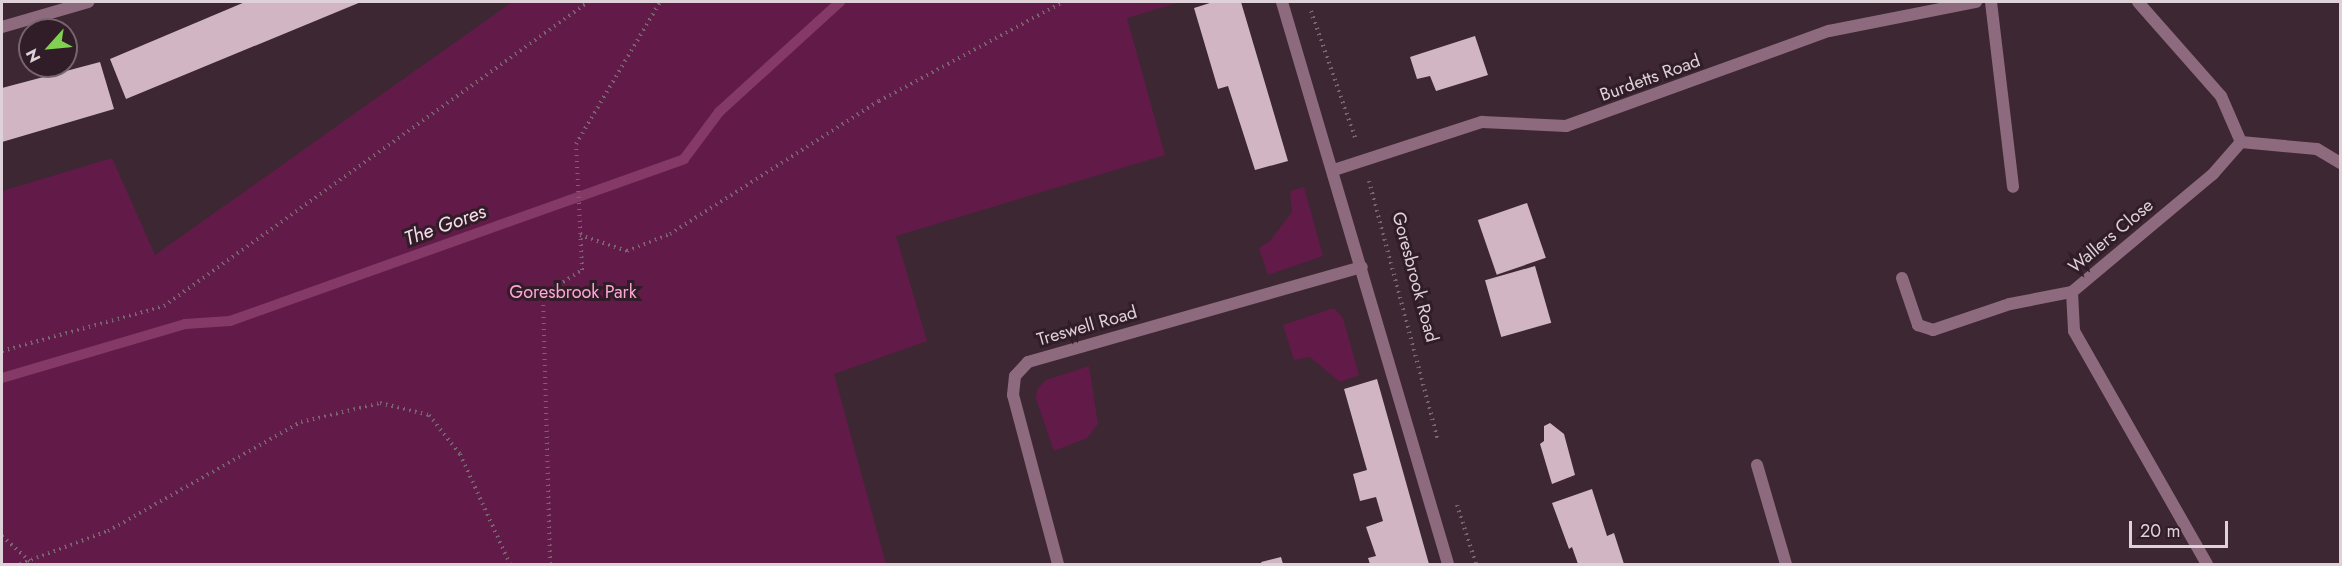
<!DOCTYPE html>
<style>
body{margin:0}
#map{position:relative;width:2342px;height:566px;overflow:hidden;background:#3c2732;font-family:Jost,sans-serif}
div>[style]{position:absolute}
.green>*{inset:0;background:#621b48}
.stream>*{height:10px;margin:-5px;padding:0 5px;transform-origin:5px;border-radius:5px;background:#853967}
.building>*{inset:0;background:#d1b5c3;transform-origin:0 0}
.path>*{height:4px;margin-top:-2px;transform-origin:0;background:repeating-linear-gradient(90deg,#78656f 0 1.5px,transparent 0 6px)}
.lane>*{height:12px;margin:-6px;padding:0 6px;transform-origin:6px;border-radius:6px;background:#8e6a7e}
.street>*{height:12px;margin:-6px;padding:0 6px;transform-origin:6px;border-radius:6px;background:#8e6a7e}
span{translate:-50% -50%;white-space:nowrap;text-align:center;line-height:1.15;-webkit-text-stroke:6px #311d28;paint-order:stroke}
.street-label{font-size:18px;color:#dfd1d8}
.park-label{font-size:18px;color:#fda6d6}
.water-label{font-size:20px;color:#f4dde8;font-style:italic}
.frame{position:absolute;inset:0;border:3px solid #dfd1d8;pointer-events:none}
.north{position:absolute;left:18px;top:18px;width:60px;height:60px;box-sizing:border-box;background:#311d28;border:2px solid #77656e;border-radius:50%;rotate:243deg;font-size:16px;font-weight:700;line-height:24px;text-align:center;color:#dfd1d8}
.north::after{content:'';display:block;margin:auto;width:21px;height:27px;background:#80d051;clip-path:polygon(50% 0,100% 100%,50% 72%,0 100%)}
.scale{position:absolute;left:2129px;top:521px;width:99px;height:27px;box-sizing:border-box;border:3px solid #dfd1d8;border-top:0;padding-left:8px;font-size:18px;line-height:21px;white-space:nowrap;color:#dfd1d8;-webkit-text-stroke:4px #311d28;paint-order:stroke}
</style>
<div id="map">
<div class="green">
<i style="clip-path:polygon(512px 2px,1181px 2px,1127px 18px,1165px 155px,896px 236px,927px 341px,834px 374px,886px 564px,2px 564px,2px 191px,112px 158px,155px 255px)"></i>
<i style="clip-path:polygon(1304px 187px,1323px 256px,1268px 275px,1259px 248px,1270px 241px,1292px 212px,1290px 191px)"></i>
<i style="clip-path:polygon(1334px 308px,1343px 318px,1359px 375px,1340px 382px,1310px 357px,1294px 360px,1283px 325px)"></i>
<i style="clip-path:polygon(1089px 366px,1098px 424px,1087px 438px,1054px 451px,1036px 399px,1037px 389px,1046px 380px)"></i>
</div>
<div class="stream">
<i style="left:2px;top:378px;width:191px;rotate:-16.4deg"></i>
<i style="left:185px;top:324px;width:45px;rotate:-3.8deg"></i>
<i style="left:230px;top:321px;width:482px;rotate:-19.6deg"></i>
<i style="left:684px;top:159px;width:59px;rotate:-53.3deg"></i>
<i style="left:719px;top:112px;width:164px;rotate:-42.3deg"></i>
</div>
<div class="building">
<i style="clip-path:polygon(245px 2px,361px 2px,126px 99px,110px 59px)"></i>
<i style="clip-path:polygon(1213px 2px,1241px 2px,1288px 161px,1255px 170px,1228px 86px,1218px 89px,1194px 8px)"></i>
<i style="clip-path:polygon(1475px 36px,1488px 75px,1436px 91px,1430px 76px,1417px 79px,1410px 57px)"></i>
<i style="clip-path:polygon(100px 62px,114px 109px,2px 142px,2px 88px)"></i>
<i style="left:1527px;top:203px;width:58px;height:52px;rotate:71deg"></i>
<i style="left:1535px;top:266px;width:59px;height:52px;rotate:74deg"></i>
<i style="clip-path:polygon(1377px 379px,1400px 461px,1429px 564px,1370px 564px,1368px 558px,1376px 556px,1366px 527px,1383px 521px,1376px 497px,1360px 501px,1353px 474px,1367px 470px,1344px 389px)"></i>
<i style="clip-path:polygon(1550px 423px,1564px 434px,1575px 475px,1552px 484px,1540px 444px,1544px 441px,1544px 426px)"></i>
<i style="clip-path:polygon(1592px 489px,1607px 536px,1614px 533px,1624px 564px,1578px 564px,1572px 547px,1569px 549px,1552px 503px)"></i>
<i style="clip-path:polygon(1281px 557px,1283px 564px,1262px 564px,1261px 562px)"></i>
</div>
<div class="path">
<i style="left:1311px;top:11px;width:137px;rotate:70.8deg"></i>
<i style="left:1369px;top:181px;width:268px;rotate:75.1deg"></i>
<i style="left:580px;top:235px;width:50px;rotate:18.8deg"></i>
<i style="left:627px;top:251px;width:46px;rotate:-21.6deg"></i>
<i style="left:670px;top:234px;width:248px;rotate:-32.5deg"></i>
<i style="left:879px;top:101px;width:209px;rotate:-28.3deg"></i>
<i style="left:2px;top:351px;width:168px;rotate:-15.5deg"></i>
<i style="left:164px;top:306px;width:522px;rotate:-35.64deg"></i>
<i style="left:1457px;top:505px;width:62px;rotate:72.1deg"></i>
<i style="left:2px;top:536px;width:42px;rotate:42.1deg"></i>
<i style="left:20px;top:564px;width:94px;rotate:-20.6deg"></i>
<i style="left:108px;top:531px;width:222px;rotate:-29.5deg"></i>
<i style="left:301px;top:422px;width:81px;rotate:-13.5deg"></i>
<i style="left:380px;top:403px;width:50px;rotate:13.8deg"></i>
<i style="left:429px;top:415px;width:50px;rotate:51.5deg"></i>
<i style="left:460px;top:454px;width:121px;rotate:65.6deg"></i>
<i style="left:550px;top:564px;width:269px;rotate:-91.5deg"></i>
<i style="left:543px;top:295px;width:46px;rotate:-32.7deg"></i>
<i style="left:582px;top:270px;width:126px;rotate:-92.7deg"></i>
<i style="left:576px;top:144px;width:165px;rotate:-59.4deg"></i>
</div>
<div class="lane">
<i style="left:1991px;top:2px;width:186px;rotate:83.2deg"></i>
<i style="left:1902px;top:278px;width:50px;rotate:71.2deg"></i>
<i style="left:1918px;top:325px;width:16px;rotate:18deg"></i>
<i style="left:1933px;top:330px;width:81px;rotate:-18.7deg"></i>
<i style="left:2010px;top:304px;width:63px;rotate:-11deg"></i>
</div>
<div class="street">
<i style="left:1282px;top:2px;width:586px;rotate:73.54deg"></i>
<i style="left:2138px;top:2px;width:125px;rotate:48.6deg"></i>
<i style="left:2221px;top:96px;width:50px;rotate:66.5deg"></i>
<i style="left:2241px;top:142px;width:43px;rotate:131.2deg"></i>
<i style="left:2213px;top:174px;width:184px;rotate:140.1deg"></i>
<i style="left:2072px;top:292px;width:39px;rotate:87deg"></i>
<i style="left:2074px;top:331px;width:268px;rotate:60.3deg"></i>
<i style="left:2px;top:27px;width:90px;rotate:-16.2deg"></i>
<i style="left:2241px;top:142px;width:76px;rotate:5.3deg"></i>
<i style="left:2317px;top:149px;width:27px;rotate:31deg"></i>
<i style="left:1334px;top:170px;width:156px;rotate:-18deg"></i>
<i style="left:1482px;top:122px;width:84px;rotate:2.7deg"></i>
<i style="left:1566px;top:126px;width:280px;rotate:-19.9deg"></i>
<i style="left:1829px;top:31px;width:150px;rotate:-11.2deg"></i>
<i style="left:1757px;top:465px;width:103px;rotate:73.7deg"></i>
<i style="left:1058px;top:564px;width:175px;rotate:-104.9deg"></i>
<i style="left:1013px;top:395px;width:19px;rotate:-84deg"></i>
<i style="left:1015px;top:376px;width:19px;rotate:-47deg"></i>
<i style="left:1028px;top:362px;width:347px;rotate:-15.9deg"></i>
</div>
<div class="street-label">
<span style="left:1650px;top:78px;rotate:-20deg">Burdetts Road</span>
<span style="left:2111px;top:236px;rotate:-40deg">Wallers Close</span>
<span style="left:1415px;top:277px;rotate:75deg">Goresbrook Road</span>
<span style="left:1087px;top:326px;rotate:-16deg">Treswell Road</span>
</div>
<div class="park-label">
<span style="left:573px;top:292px">Goresbrook Park</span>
</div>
<div class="water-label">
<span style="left:445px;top:225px;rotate:-20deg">The Gores</span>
</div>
<div class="frame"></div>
<div class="north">N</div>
<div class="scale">20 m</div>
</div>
